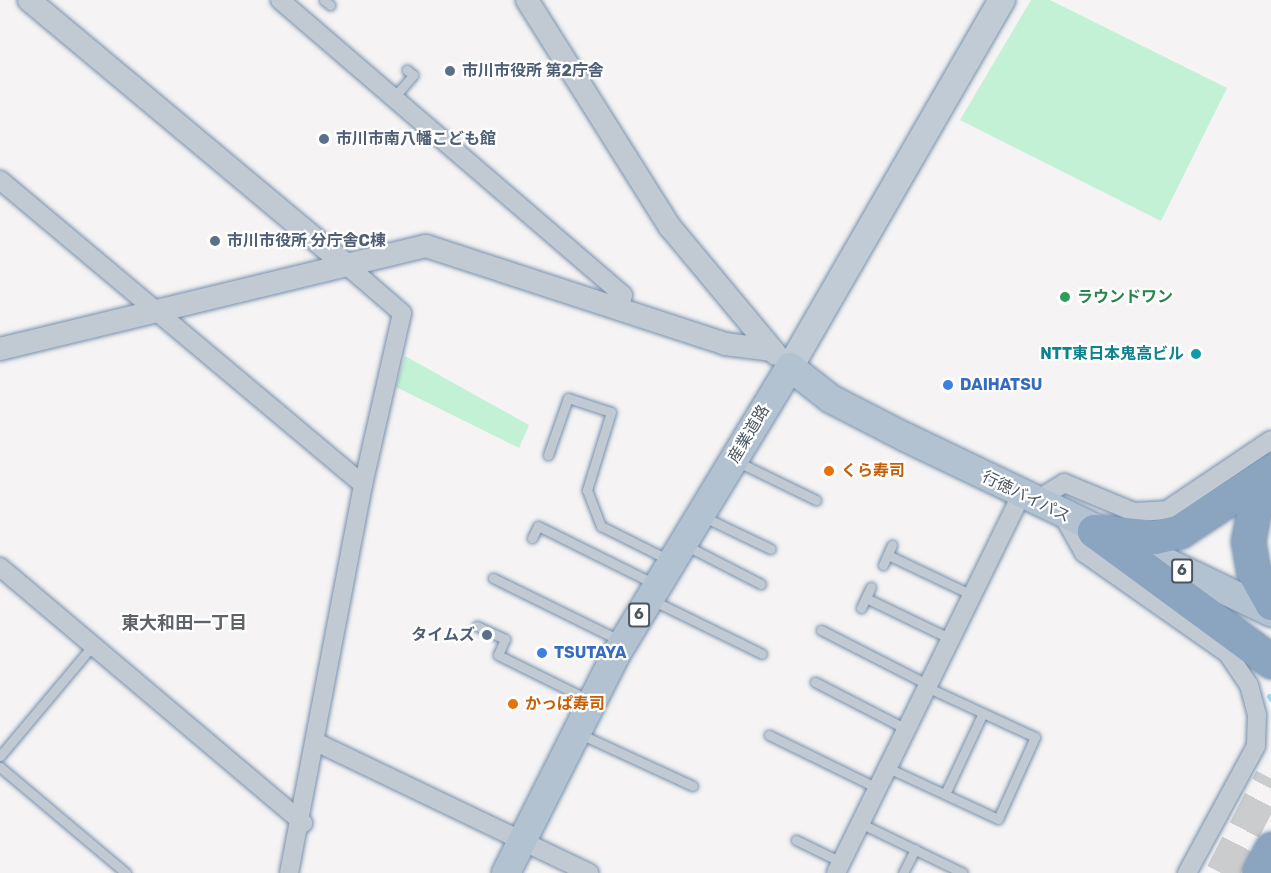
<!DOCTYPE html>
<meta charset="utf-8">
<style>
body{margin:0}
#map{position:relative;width:1271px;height:873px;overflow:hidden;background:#f5f3f3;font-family:Rubik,"Noto Sans JP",sans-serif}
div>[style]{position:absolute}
.green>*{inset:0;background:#c3f1d5}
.stream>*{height:5px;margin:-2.5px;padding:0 2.5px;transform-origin:2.5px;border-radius:2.5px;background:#90daee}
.motorway-tunnel>*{height:33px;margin-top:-16.5px;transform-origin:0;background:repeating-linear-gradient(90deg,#caccce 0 33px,transparent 0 49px)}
.roads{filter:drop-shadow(0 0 2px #7690ad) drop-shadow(0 0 2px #7690ad)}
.service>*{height:9px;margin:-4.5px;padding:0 4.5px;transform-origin:4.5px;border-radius:4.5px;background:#c1cad2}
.minor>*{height:18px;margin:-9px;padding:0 9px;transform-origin:9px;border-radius:9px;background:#c1cad2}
.tertiary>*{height:22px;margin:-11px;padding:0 11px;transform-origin:11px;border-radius:11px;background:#c1cad2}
.secondary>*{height:26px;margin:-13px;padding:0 13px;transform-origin:13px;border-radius:13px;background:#c1cbd6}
.primary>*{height:28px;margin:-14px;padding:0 14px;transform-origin:14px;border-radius:14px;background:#b3c2d1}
.motorway>*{height:33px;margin:-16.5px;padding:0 16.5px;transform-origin:16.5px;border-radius:16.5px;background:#8ba5c1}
.dots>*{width:16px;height:16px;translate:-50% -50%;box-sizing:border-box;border:3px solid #fff;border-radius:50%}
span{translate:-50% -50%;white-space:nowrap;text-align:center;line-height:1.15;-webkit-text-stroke:4.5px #fff;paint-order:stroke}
.shield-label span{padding:2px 4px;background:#fff;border:2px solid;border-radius:4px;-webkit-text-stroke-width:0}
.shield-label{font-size:15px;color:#4a5661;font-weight:700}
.service-label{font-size:16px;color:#4e5e75;font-weight:700}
.left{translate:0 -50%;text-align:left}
.right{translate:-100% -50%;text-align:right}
.leisure-label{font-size:16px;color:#27864d;font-weight:700}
.culture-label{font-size:16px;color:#0d838f;font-weight:700}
.shop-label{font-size:16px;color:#366cbe;font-weight:700}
.street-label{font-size:16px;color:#4a5661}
.food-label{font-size:16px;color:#c56008;font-weight:700}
.neighbourhood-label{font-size:18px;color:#5f6368;font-weight:700}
</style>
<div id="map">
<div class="green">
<i style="clip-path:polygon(1031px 0,1050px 0,1227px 88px,1161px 221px,960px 120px)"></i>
<i style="clip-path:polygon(405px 356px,529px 425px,519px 448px,396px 387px)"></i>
</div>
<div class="stream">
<i style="left:1269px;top:696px;width:4px;rotate:56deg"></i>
</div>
<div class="motorway-tunnel">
<i style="left:1222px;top:873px;width:107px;rotate:-62.7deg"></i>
</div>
<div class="roads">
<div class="service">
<i style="left:324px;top:0;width:8px;rotate:40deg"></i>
<i style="left:395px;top:96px;width:28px;rotate:-49deg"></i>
<i style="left:413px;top:75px;width:8px;rotate:-140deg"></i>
<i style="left:548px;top:455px;width:60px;rotate:-70.7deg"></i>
<i style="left:568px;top:398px;width:45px;rotate:18deg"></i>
<i style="left:611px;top:412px;width:82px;rotate:107.1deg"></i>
<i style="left:587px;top:490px;width:39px;rotate:69deg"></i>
<i style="left:601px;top:526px;width:76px;rotate:26.6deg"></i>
<i style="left:736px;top:461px;width:89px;rotate:26deg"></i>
<i style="left:702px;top:516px;width:76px;rotate:25.6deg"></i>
<i style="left:532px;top:538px;width:13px;rotate:-63deg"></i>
<i style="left:538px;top:526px;width:131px;rotate:26.4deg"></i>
<i style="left:687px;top:546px;width:83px;rotate:27.2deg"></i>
<i style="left:888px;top:555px;width:93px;rotate:25.5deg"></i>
<i style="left:883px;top:565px;width:22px;rotate:-66deg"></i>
<i style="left:493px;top:578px;width:143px;rotate:26.2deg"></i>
<i style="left:866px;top:598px;width:94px;rotate:25.8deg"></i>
<i style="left:654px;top:601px;width:120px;rotate:26.1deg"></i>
<i style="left:861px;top:608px;width:23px;rotate:-65deg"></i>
<i style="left:477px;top:626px;width:31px;rotate:25deg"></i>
<i style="left:505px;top:639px;width:17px;rotate:114deg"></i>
<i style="left:498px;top:655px;width:102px;rotate:26.3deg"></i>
<i style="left:821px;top:630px;width:121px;rotate:27deg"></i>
<i style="left:815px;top:682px;width:102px;rotate:27.3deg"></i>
<i style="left:580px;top:734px;width:124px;rotate:24.7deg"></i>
<i style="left:769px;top:735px;width:120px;rotate:26.1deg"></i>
<i style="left:0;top:756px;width:145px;rotate:-50deg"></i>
<i style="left:0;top:767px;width:165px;rotate:40.1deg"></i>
<i style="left:886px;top:767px;width:123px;rotate:24.9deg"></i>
<i style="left:998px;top:819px;width:90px;rotate:-65.7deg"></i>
<i style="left:1035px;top:737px;width:119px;rotate:-155.2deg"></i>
<i style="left:945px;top:794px;width:89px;rotate:-64.9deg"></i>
<i style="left:860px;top:823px;width:114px;rotate:25.9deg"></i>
<i style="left:796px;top:840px;width:50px;rotate:26.1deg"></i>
<i style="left:903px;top:873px;width:27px;rotate:-63deg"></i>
</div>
<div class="minor">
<i style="left:280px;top:0;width:452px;rotate:40.7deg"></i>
<i style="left:623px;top:295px;width:13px;rotate:103deg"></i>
<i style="left:0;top:180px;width:474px;rotate:40deg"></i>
<i style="left:1034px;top:502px;width:36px;rotate:-32deg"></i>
<i style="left:1064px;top:483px;width:76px;rotate:22.5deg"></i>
<i style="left:1134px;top:512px;width:33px;rotate:-3deg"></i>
<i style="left:1167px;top:510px;width:125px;rotate:-33.9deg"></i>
<i style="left:1064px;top:517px;width:41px;rotate:60.9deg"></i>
<i style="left:1084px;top:553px;width:176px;rotate:35deg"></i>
<i style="left:1228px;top:654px;width:37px;rotate:56deg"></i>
<i style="left:1249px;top:685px;width:31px;rotate:75deg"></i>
<i style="left:1257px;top:715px;width:31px;rotate:92deg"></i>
<i style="left:1256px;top:746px;width:145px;rotate:118.5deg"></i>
<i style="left:0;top:567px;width:397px;rotate:40.2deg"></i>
<i style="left:318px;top:743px;width:301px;rotate:25.6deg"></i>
<i style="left:289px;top:873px;width:395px;rotate:-79.2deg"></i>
<i style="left:363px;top:485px;width:176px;rotate:-77.2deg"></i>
<i style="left:402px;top:313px;width:77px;rotate:-139.2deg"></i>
<i style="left:836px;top:873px;width:421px;rotate:-63.9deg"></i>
</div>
<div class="tertiary">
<i style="left:29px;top:0;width:410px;rotate:39.9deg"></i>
<i style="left:527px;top:0;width:268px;rotate:57.8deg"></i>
<i style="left:670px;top:227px;width:165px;rotate:50.2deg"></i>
<i style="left:0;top:349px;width:438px;rotate:-13.6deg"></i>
<i style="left:426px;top:246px;width:315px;rotate:18.1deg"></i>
<i style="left:725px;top:344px;width:46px;rotate:7.4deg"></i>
</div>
<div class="secondary">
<i style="left:790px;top:367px;width:424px;rotate:-60deg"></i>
</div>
<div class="primary">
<i style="left:506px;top:873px;width:243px;rotate:-63.3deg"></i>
<i style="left:615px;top:656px;width:338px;rotate:-58.8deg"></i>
<i style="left:790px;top:367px;width:52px;rotate:38deg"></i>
<i style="left:831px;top:399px;width:83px;rotate:27.2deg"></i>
<i style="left:905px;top:437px;width:406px;rotate:25.6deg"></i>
</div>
<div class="motorway">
<i style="left:1271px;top:476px;width:24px;rotate:125deg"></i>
<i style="left:1257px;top:496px;width:46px;rotate:101.3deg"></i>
<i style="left:1248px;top:541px;width:29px;rotate:80deg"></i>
<i style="left:1253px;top:570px;width:38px;rotate:61deg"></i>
<i style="left:1094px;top:531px;width:220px;rotate:36.3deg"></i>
<i style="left:1094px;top:531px;width:61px;rotate:5.6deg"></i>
<i style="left:1155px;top:537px;width:26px;rotate:-13deg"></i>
<i style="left:1180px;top:531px;width:109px;rotate:-33.4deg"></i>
<i style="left:1259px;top:873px;width:27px;rotate:-63deg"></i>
</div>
</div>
<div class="dots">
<i style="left:450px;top:71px;background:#5c6f8a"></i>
<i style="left:324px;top:139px;background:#5c6f8a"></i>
<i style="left:215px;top:241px;background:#5c6f8a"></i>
<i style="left:1065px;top:297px;background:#2e9e5b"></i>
<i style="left:1196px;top:354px;background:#0f9aa8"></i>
<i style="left:948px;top:385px;background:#3f7fe0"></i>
<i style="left:829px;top:471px;background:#e8710a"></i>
<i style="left:487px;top:635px;background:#5c6f8a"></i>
<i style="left:542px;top:653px;background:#3f7fe0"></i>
<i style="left:513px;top:704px;background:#e8710a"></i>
</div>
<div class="shield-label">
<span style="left:1182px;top:571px">6</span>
<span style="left:639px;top:615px">6</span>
</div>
<div class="service-label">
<span class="left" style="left:462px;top:71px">市川市役所 第2庁舎</span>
<span class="left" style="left:336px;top:139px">市川市南八幡こども館</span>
<span class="left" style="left:227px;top:241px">市川市役所 分庁舎C棟</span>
<span class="right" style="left:475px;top:635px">タイムズ</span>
</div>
<div class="leisure-label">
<span class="left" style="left:1077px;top:297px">ラウンドワン</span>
</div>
<div class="culture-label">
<span class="right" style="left:1184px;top:354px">NTT東日本鬼高ビル</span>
</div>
<div class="shop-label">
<span class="left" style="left:960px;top:385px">DAIHATSU</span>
<span class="left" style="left:554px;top:653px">TSUTAYA</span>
</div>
<div class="street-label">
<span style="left:749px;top:434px;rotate:-59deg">産業道路</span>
<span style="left:1026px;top:497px;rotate:26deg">行徳バイパス</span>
</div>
<div class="food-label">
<span class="left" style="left:841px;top:471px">くら寿司</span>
<span class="left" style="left:525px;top:704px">かっぱ寿司</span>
</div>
<div class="neighbourhood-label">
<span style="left:184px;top:623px">東大和田一丁目</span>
</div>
</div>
